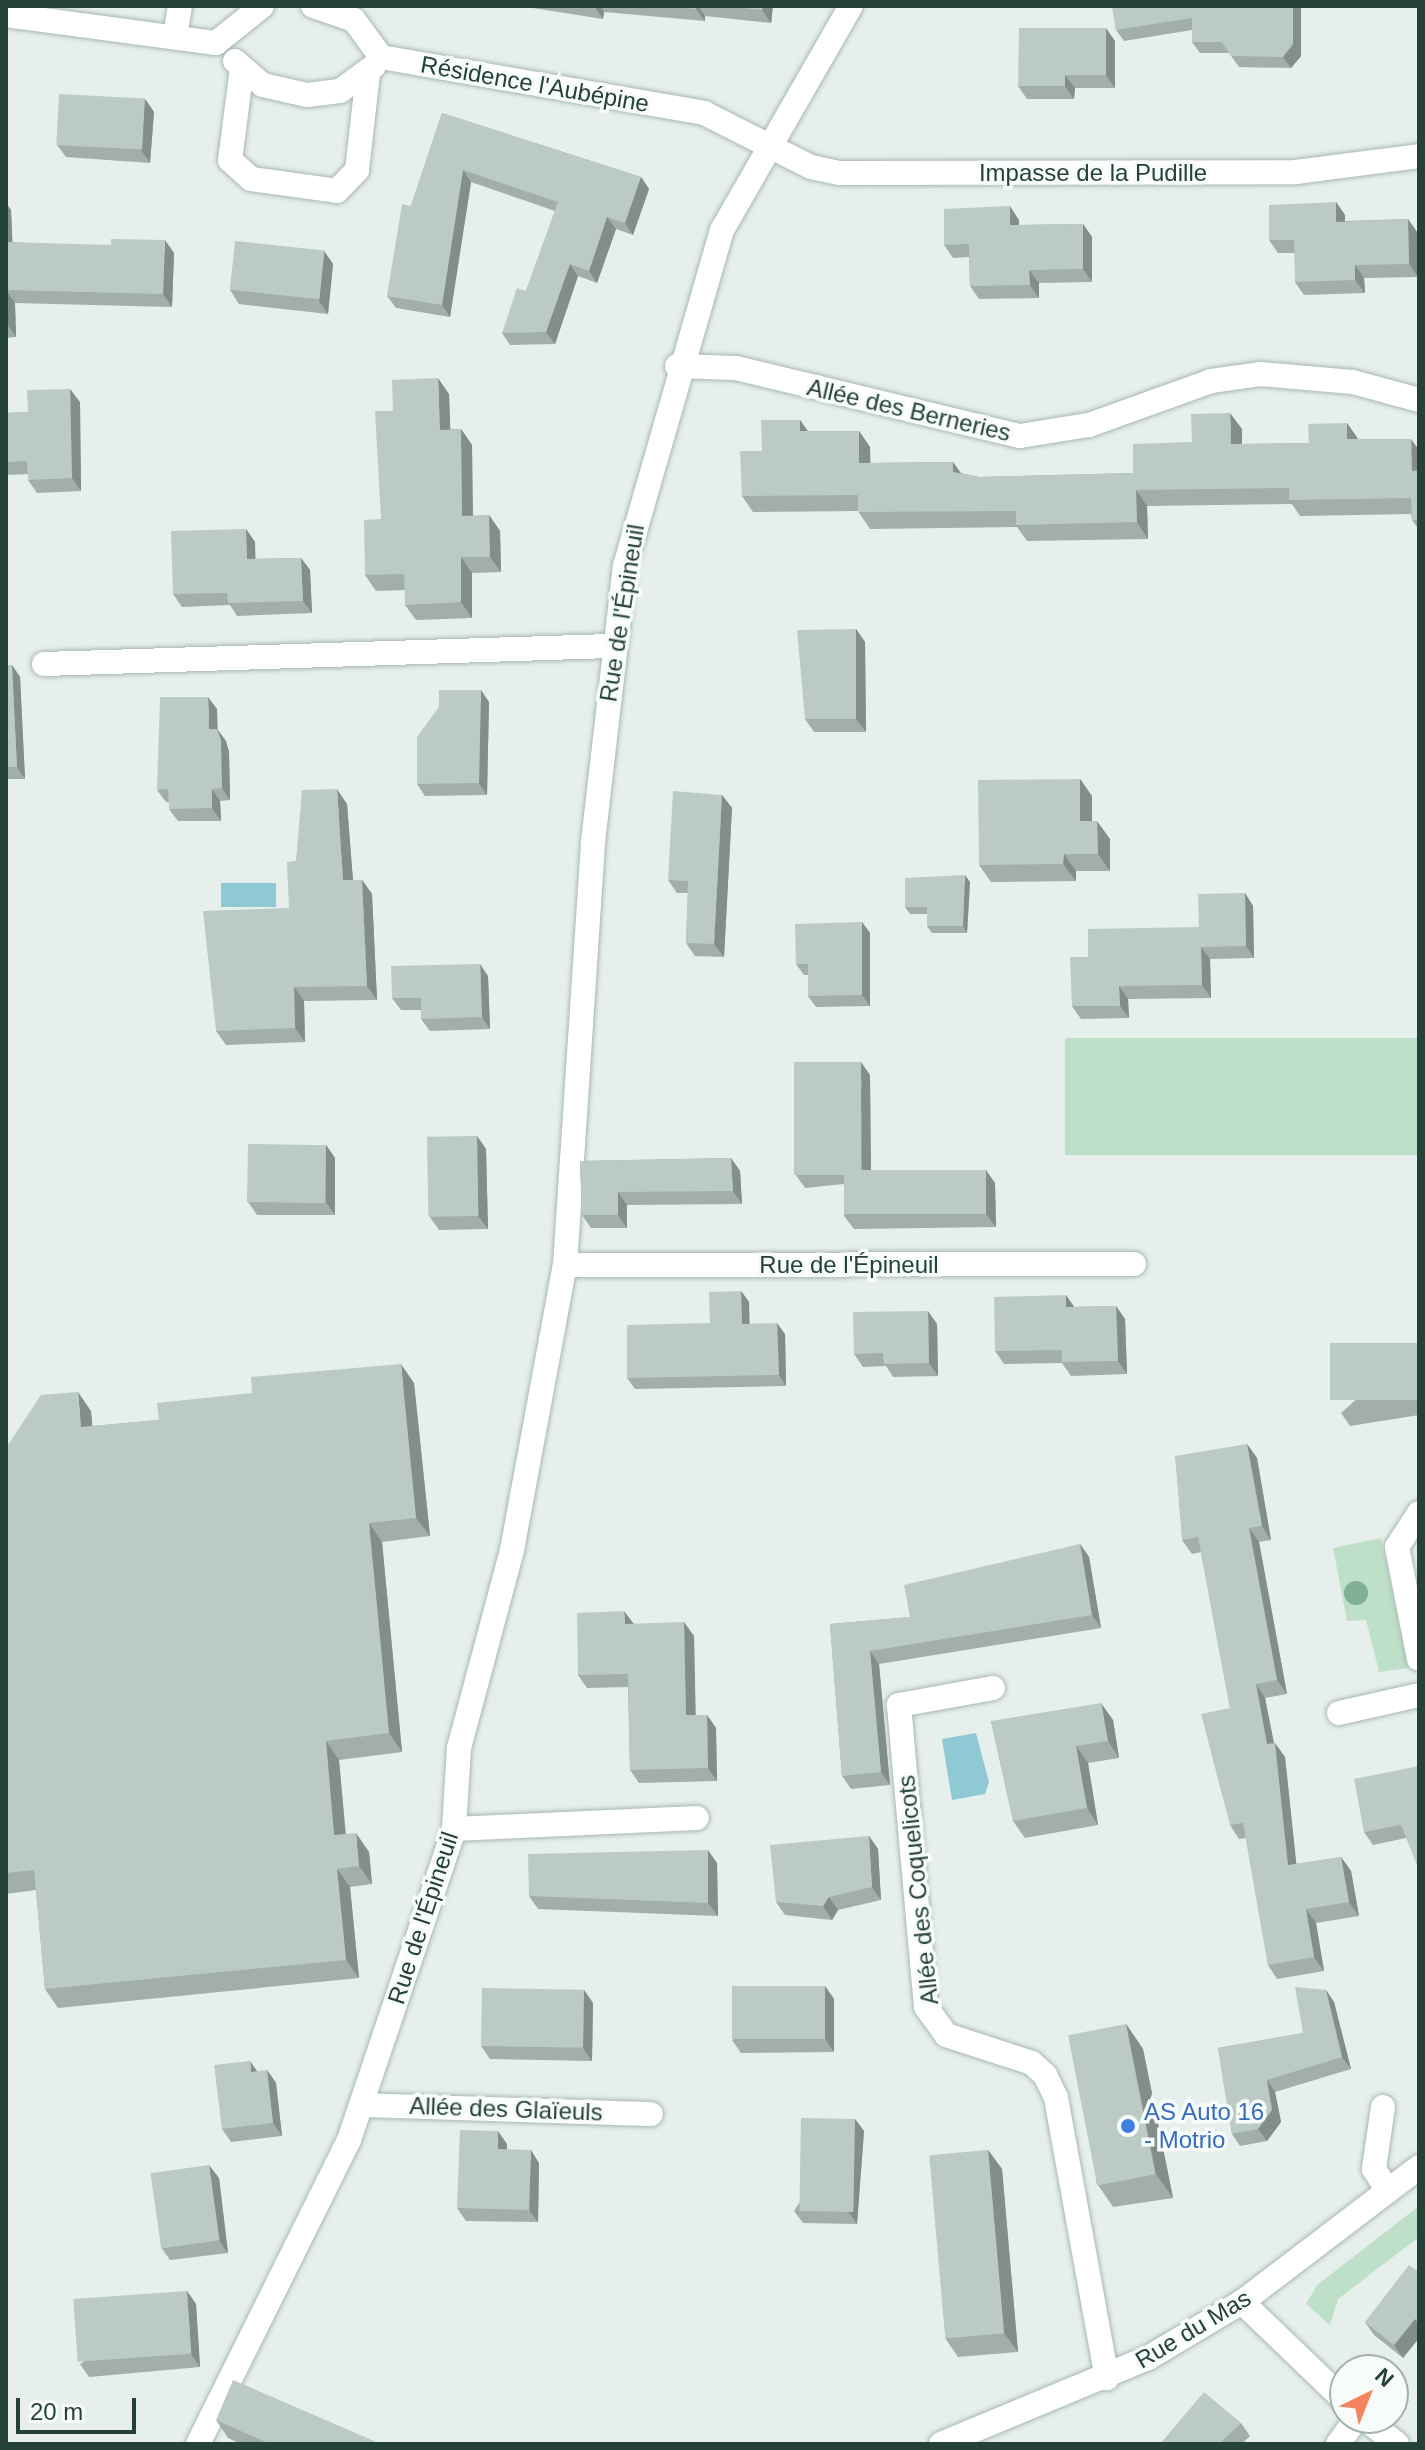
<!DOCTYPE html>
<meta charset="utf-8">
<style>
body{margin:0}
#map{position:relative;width:1425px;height:2450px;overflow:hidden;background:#e6efeb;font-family:Helvetica,sans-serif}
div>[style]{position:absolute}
.green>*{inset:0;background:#bfe0c8;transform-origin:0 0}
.water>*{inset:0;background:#8ec9d4;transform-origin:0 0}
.roads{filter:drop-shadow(0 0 2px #a8b8b2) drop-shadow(0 0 2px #a8b8b2)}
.lane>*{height:24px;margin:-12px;padding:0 12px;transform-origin:12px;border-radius:12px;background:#fff}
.street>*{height:24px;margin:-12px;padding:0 12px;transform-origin:12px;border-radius:12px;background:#fff}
.trees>*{width:24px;height:24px;margin:-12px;border-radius:50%;background:#80af93}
.wall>*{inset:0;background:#a1aea9}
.shaded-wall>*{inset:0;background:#838d89}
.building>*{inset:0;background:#bbcac4;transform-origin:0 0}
.dots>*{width:22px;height:22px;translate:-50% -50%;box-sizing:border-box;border:4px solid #f7fbf9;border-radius:50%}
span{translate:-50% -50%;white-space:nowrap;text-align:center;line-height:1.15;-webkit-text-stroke:7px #f7fbf9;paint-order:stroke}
.street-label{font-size:24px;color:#24423a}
.shop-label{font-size:24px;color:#366cbe}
.left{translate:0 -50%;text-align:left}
.frame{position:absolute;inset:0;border:8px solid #24423a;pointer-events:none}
.north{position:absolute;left:1329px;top:2354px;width:80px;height:80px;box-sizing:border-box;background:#f7fbf9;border:2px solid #a3b1ad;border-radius:50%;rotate:43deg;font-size:22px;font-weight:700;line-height:32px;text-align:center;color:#24423a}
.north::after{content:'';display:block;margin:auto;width:28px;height:36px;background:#f4845f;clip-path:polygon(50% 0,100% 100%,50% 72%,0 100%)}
.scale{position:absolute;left:16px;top:2398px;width:120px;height:36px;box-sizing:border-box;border:4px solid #24423a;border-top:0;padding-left:10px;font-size:24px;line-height:28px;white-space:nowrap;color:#24423a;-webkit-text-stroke:6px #f7fbf9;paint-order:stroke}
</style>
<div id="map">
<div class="green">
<i style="left:1419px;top:1038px;width:117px;height:354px;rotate:90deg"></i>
<i style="clip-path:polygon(1381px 1538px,1408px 1668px,1379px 1672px,1366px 1620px,1347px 1621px,1333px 1548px)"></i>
<i style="clip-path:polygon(1419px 2206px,1419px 2237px,1338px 2299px,1330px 2325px,1306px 2304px,1317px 2285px)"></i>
</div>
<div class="water">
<i style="left:221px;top:883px;width:55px;height:24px"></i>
<i style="clip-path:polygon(976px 1733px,989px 1782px,985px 1794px,952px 1800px,942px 1739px)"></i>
</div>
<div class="roads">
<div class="lane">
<i style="left:44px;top:664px;width:568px;rotate:-1.82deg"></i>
<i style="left:565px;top:1265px;width:569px;rotate:-0.1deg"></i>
<i style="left:454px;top:1829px;width:243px;rotate:-2.6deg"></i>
<i style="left:361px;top:2105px;width:290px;rotate:1.8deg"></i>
<i style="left:1383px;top:2107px;width:63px;rotate:98.3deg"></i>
<i style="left:1374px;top:2169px;width:26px;rotate:58deg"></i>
</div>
<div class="street">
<i style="left:313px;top:6px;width:43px;rotate:18.9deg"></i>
<i style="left:354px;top:20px;width:46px;rotate:53.9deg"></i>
<i style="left:381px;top:57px;width:328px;rotate:9.8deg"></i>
<i style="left:704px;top:113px;width:120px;rotate:26.8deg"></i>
<i style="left:811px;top:167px;width:30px;rotate:12deg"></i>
<i style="left:840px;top:173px;width:456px;rotate:-0.1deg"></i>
<i style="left:1296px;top:172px;width:124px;rotate:-7.4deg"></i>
<i style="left:6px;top:15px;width:212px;rotate:7.6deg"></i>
<i style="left:216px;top:43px;width:59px;rotate:-38.8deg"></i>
<i style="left:175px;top:37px;width:31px;rotate:-81deg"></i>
<i style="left:235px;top:61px;width:37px;rotate:41deg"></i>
<i style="left:263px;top:85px;width:45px;rotate:12.8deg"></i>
<i style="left:307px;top:95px;width:33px;rotate:-7deg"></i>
<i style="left:340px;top:91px;width:42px;rotate:-36.3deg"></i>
<i style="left:242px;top:68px;width:93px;rotate:97.4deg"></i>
<i style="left:230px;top:160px;width:28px;rotate:42deg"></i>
<i style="left:251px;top:179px;width:87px;rotate:7.9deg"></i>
<i style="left:337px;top:191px;width:29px;rotate:-46deg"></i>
<i style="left:357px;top:170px;width:97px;rotate:-83.5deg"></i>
<i style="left:677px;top:366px;width:59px;rotate:1.9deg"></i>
<i style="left:736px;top:368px;width:292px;rotate:13.5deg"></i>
<i style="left:1020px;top:436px;width:70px;rotate:-9.1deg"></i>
<i style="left:1089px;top:425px;width:130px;rotate:-19.8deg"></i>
<i style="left:1211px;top:381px;width:49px;rotate:-8.1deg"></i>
<i style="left:1260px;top:374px;width:93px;rotate:4.9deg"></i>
<i style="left:1353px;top:382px;width:68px;rotate:15.3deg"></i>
<i style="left:1419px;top:1513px;width:40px;rotate:122.9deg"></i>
<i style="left:1397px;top:1547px;width:114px;rotate:78.9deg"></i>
<i style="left:993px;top:1688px;width:96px;rotate:169.7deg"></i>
<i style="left:899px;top:1705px;width:303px;rotate:84.9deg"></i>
<i style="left:926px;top:2007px;width:34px;rotate:54deg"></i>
<i style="left:946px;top:2035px;width:90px;rotate:18deg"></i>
<i style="left:1032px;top:2063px;width:18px;rotate:43deg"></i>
<i style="left:1045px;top:2075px;width:25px;rotate:64deg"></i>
<i style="left:1056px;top:2098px;width:285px;rotate:79.7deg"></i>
<i style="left:1339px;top:1713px;width:82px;rotate:-12.7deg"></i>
<i style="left:1242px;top:2302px;width:143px;rotate:43.9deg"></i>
<i style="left:1364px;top:2418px;width:42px;rotate:38.2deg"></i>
<i style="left:198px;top:2444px;width:339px;rotate:-63.6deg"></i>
<i style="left:349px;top:2140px;width:328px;rotate:-71.3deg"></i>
<i style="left:454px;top:1829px;width:81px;rotate:-86.5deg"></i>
<i style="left:459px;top:1748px;width:205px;rotate:-75deg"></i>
<i style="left:512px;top:1550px;width:290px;rotate:-79.5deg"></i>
<i style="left:565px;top:1265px;width:424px;rotate:-86.2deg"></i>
<i style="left:593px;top:842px;width:278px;rotate:-83.4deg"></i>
<i style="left:625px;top:566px;width:350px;rotate:-73.9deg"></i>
<i style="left:722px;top:230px;width:258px;rotate:-60.1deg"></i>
<i style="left:941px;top:2444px;width:224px;rotate:-22.6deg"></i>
<i style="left:1148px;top:2358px;width:109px;rotate:-30.8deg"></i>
<i style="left:1242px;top:2302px;width:223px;rotate:-37.3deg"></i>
<i style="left:1338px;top:2444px;width:32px;rotate:-54deg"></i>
</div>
</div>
<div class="trees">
<i style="left:1356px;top:1593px"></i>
</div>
<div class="wall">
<i style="clip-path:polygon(520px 6px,773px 6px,771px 23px,705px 16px,705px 21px,604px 12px,603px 19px)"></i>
<i style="clip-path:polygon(1112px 6px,1301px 6px,1301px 56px,1291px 68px,1239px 67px,1229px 53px,1200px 53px,1192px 42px,1192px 30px,1124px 41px,1116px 30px)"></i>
<i style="clip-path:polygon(1115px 41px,1115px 88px,1075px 88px,1074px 99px,1027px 99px,1018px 86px)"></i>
<i style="clip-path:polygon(145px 99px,154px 112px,150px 163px,66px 157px,57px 145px)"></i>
<i style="clip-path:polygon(442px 113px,641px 177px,649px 189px,633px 235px,616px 229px,597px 283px,578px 276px,555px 344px,510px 345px,502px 333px,526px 291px,555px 211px,471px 182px,450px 317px,396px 308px,387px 296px,411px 206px)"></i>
<i style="clip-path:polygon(1336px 202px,1345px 215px,1345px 221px,1408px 219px,1417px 232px,1418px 277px,1364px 278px,1365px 293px,1304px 295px,1295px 282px,1295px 253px,1278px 253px,1269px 240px)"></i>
<i style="clip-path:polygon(6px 203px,11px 210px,12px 242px,174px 253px,172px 307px,15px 303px,16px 337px,6px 338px)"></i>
<i style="clip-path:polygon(1019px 220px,1019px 225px,1083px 224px,1092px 237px,1092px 282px,1039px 283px,1039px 298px,979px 299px,970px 286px,969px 257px,953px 258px,944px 245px)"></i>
<i style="clip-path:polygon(324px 251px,333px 264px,328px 314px,239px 304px,230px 290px)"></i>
<i style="clip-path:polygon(449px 394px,450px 429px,461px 429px,472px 445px,473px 516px,489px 515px,500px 531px,501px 572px,472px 573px,472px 618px,416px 620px,405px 605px,405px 590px,376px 591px,365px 575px,381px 519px,393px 411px)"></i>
<i style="clip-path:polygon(80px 402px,81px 491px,37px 493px,28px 480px,28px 474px,6px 475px,6px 413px,28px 412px)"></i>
<i style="clip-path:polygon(800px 420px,808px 431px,859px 431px,870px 447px,870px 463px,953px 462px,961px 473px,979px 477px,1133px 473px,1192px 442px,1242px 429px,1242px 444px,1309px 443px,1347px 423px,1358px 439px,1419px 450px,1419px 530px,1412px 520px,1411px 514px,1300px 516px,1292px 504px,1147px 506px,1148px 539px,1027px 541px,1017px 527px,870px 529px,858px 511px,753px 512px,742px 496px,762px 451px)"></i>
<i style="clip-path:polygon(246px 529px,255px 542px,255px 559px,301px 558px,310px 570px,312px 613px,237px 616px,230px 605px,182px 607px,173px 594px)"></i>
<i style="clip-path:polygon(856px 629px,865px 642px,866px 732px,814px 732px,805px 719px)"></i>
<i style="clip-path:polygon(12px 665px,20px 677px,25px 779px,6px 779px,6px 666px)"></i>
<i style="clip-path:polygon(489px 702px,487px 795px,425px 796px,417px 784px,439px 707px)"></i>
<i style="clip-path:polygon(217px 709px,217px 729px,226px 741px,229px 752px,230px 800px,220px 801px,221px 821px,178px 821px,169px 809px,169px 802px,166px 802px,157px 790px)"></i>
<i style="clip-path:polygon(1080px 779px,1092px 796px,1092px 821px,1110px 839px,1110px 871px,1076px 871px,1076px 881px,991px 882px,979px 865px)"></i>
<i style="clip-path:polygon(722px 795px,732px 808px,724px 957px,695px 956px,686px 943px,688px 893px,677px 893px,668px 880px)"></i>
<i style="clip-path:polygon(347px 804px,353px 880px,362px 880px,372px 894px,377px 1000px,304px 1001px,305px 1042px,226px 1045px,216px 1031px,289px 908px,296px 861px)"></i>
<i style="clip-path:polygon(970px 882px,967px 933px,932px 933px,927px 926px,927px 914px,910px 914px,905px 907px)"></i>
<i style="clip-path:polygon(1245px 893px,1253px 906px,1254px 958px,1210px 959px,1211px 998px,1128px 999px,1129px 1018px,1081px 1019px,1072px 1006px,1088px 957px,1199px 927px)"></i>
<i style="clip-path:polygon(862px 922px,870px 933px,870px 1006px,816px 1007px,808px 996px,808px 975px,804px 975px,796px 964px)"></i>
<i style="clip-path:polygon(488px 976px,490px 1029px,430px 1031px,421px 1019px,421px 1010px,401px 1010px,392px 998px)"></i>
<i style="clip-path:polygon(870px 1075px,871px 1171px,995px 1183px,996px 1227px,854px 1229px,844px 1216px,844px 1184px,805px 1188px,796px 1175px)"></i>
<i style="clip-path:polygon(477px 1136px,486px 1149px,488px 1229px,439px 1230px,430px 1217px)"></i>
<i style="clip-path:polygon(326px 1145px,335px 1158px,335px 1215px,257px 1215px,248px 1202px)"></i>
<i style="clip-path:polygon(731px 1158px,740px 1171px,742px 1204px,627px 1205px,627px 1228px,591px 1228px,582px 1215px,580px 1161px)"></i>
<i style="clip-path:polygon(741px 1291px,749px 1302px,749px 1324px,785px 1334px,786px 1386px,635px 1389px,627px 1378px,710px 1323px)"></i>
<i style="clip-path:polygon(1116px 1306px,1125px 1319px,1127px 1374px,1071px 1376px,1062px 1363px,1004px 1364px,995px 1351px,1074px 1307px)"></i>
<i style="clip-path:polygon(937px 1324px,938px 1376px,893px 1377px,886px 1366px,863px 1367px,854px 1354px)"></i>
<i style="clip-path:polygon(1419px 1343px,1419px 1415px,1350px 1426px,1341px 1413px)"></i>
<i style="clip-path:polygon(414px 1383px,430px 1536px,382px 1542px,402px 1752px,339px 1760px,346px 1834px,369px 1852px,372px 1884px,350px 1887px,359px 1978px,58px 2008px,45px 1989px,36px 1890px,6px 1894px,6px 1448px,91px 1411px,92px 1426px,159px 1420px)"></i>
<i style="clip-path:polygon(1247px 1444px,1257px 1458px,1271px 1540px,1259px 1542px,1287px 1694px,1265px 1698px,1274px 1743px,1285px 1757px,1296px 1864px,1341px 1857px,1351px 1871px,1359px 1916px,1316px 1923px,1324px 1971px,1277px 1979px,1268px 1965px,1246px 1838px,1239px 1839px,1230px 1825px,1230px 1708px,1201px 1552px,1192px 1554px,1182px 1540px)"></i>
<i style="clip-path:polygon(1080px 1544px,1089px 1557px,1101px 1628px,879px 1664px,890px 1785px,851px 1789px,842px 1776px,830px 1624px,910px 1617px)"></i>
<i style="clip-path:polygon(633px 1624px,694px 1636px,695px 1715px,707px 1715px,716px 1728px,717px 1781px,639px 1783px,630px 1770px,628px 1687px,587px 1688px,578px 1675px)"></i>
<i style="clip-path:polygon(1113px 1720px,1119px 1758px,1088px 1763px,1098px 1825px,1025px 1838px,1013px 1821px,991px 1721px)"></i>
<i style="clip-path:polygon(1419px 1766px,1406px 1838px,1373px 1845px,1364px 1832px)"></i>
<i style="clip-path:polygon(869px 1836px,878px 1849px,881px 1900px,838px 1910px,832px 1920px,785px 1915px,776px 1902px)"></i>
<i style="clip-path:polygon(717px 1863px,718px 1916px,538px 1909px,529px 1896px)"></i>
<i style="clip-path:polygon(825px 1986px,834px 1999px,834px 2052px,741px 2053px,732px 2040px)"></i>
<i style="clip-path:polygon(584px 1990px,593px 2003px,592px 2061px,490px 2059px,481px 2046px)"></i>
<i style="clip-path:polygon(1326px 1990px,1334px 2002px,1351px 2069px,1275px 2092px,1281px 2122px,1267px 2141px,1240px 2146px,1232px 2134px,1218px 2048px,1303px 2033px)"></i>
<i style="clip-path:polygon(1126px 2024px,1143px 2049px,1173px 2198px,1113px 2207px,1096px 2182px)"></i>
<i style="clip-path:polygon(267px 2070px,276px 2083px,282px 2136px,231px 2142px,222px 2129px)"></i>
<i style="clip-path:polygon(855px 2119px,864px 2131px,857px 2224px,803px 2223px,794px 2211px)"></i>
<i style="clip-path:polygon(507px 2144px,507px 2150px,539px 2163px,538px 2222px,466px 2221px,457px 2208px)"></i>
<i style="clip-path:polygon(988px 2150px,1002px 2169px,1018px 2352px,958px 2357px,945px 2338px)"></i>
<i style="clip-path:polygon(219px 2178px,228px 2253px,170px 2260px,161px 2247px)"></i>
<i style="clip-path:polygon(1419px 2272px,1419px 2338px,1403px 2358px,1374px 2335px,1365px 2322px)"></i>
<i style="clip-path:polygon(187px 2291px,196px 2304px,200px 2367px,89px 2377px,80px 2364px)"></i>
<i style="clip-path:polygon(216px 2420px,381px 2444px,241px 2444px,228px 2438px)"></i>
<i style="clip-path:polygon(1241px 2423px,1250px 2436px,1242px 2444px,1160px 2444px)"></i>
</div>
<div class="shaded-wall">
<i style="clip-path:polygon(594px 6px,600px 6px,604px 12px,603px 19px)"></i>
<i style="clip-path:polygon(696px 6px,698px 6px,705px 16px,705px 21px,696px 9px)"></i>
<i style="clip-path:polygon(763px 6px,773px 6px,771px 23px,762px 10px)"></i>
<i style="clip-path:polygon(1293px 6px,1301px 6px,1301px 56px,1291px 68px,1283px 57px)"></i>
<i style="clip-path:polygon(1106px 28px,1115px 41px,1115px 88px,1106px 75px)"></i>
<i style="clip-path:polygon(1065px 75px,1075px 88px,1074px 99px,1065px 86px)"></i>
<i style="clip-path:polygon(145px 99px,154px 112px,150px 163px,141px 150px)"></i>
<i style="clip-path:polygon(463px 170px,471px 182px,450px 317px,442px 305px)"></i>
<i style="clip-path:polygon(641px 177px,649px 189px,633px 235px,625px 223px)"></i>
<i style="clip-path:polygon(1336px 202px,1345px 215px,1345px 235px,1336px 222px)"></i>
<i style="clip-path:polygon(6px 203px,11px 210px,13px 255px,6px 245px)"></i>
<i style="clip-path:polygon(1010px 206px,1019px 220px,1019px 238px,1010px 225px)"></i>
<i style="clip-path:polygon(607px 217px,616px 229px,597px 283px,589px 271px)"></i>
<i style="clip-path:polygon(1408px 219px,1417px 232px,1418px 277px,1409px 264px)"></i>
<i style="clip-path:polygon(1083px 224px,1092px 237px,1092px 282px,1083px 269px)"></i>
<i style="clip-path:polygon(165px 240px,174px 253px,172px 307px,163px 294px)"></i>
<i style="clip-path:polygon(324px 251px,333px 264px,328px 314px,319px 301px)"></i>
<i style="clip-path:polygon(570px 264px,578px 276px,555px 344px,546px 332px)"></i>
<i style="clip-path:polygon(1355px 265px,1364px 278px,1365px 293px,1355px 280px)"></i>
<i style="clip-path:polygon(1029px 270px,1039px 283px,1039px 298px,1030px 285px)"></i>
<i style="clip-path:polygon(6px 290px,15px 303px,16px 337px,7px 324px)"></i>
<i style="clip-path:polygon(438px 378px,449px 394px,451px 446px,440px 430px)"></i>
<i style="clip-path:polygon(70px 389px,80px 402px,81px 491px,72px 478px)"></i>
<i style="clip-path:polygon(1230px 413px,1242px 429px,1242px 460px,1231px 444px)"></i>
<i style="clip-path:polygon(800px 420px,811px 436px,800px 431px)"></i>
<i style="clip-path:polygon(1347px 423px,1358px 439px,1347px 439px)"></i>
<i style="clip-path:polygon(461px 429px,472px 445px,473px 532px,462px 516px)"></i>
<i style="clip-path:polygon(859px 431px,870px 447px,871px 479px,859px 463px)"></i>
<i style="clip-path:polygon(1411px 439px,1419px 450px,1419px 481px,1412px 471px)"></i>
<i style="clip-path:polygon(953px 462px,964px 478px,953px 472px)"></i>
<i style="clip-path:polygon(1136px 490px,1147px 506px,1148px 539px,1137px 522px)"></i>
<i style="clip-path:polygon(489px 515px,500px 531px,501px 572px,490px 557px)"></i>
<i style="clip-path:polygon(246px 529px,255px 542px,256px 572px,247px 559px)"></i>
<i style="clip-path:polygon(461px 557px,472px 573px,472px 618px,461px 602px)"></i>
<i style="clip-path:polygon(301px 558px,310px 570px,312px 613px,303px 601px)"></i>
<i style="clip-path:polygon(856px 629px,865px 642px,866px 732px,856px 719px)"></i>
<i style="clip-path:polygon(12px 665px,20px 677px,25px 779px,17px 767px)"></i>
<i style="clip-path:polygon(481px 690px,489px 702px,487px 795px,479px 783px)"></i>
<i style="clip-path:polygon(208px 697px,217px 709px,218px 741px,209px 729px)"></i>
<i style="clip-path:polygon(217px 729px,226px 741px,229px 752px,230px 800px,222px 788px)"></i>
<i style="clip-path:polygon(1080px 779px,1092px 796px,1092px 839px,1080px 821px)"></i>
<i style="clip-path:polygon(212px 789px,220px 801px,221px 821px,212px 808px)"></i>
<i style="clip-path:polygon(337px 789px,347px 804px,354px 894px,343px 880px)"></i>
<i style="clip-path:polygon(722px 795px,732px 808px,724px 957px,714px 944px)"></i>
<i style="clip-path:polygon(1097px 821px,1110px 839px,1110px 871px,1098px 854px)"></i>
<i style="clip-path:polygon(1064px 854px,1076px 871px,1076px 881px,1063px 864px)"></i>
<i style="clip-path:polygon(965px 875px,970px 882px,967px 933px,963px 926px)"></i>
<i style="clip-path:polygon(362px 880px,372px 894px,377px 1000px,367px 986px)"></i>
<i style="clip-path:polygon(1245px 893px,1253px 906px,1254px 958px,1246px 946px)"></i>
<i style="clip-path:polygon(862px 922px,870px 933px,870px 1006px,862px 995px)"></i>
<i style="clip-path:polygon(1201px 947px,1210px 959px,1211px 998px,1202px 985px)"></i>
<i style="clip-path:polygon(480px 964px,488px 976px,490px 1029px,482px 1017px)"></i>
<i style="clip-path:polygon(1119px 986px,1128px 999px,1129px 1018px,1120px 1006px)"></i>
<i style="clip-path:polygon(294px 987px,304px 1001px,305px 1042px,295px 1028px)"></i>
<i style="clip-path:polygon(861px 1062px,870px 1075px,871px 1181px,862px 1168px)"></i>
<i style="clip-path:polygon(477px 1136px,486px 1149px,488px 1229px,478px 1216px)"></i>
<i style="clip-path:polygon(326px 1145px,335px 1158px,335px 1215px,326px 1202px)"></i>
<i style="clip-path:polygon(731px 1158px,740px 1171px,742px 1204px,733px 1191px)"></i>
<i style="clip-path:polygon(986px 1170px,995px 1183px,996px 1227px,986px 1214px)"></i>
<i style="clip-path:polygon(618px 1192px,627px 1205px,627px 1228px,618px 1215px)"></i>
<i style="clip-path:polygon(741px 1291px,749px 1302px,750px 1335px,742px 1324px)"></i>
<i style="clip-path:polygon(1066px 1295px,1075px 1308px,1066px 1307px)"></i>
<i style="clip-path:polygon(1116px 1306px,1125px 1319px,1127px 1374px,1118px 1361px)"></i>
<i style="clip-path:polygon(928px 1311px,937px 1324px,938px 1376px,929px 1363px)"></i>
<i style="clip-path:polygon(777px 1323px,785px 1334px,786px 1386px,779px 1375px)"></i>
<i style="clip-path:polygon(401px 1364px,414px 1383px,430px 1536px,416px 1518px)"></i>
<i style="clip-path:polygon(78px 1392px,91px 1411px,94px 1446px,81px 1427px)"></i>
<i style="clip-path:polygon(1247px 1444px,1257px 1458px,1271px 1540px,1262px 1526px)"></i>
<i style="clip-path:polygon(369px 1523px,382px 1542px,402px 1752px,389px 1733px)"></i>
<i style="clip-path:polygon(1249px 1528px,1259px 1542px,1287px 1694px,1277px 1680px)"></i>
<i style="clip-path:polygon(1080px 1544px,1089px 1557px,1101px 1628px,1092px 1615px)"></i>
<i style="clip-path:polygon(624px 1611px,634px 1624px,625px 1624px)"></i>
<i style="clip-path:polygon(684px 1622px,694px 1636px,696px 1728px,686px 1715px)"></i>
<i style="clip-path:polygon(870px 1651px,879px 1664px,890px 1785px,881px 1772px)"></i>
<i style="clip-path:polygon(1256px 1684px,1265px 1698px,1276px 1754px,1275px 1743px,1285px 1757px,1298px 1879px,1288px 1865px)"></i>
<i style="clip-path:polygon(1101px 1703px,1113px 1720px,1119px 1758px,1108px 1741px)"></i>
<i style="clip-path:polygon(707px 1715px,716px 1728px,717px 1781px,708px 1768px)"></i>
<i style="clip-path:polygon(326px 1741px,339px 1760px,347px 1854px,334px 1835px)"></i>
<i style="clip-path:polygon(1076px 1746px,1088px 1763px,1098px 1825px,1087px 1808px)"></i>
<i style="clip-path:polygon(356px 1833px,369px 1852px,372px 1884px,359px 1866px)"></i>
<i style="clip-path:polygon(869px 1836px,878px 1849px,881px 1900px,872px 1887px)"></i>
<i style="clip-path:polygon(708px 1850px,717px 1863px,718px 1916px,708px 1903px)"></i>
<i style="clip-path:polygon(1341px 1857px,1351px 1871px,1359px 1916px,1349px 1902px)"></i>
<i style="clip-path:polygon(337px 1869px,350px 1887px,359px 1978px,346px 1960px)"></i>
<i style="clip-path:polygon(829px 1897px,838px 1910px,832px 1920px,823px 1906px)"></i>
<i style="clip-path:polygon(1306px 1909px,1316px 1923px,1324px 1971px,1314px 1957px)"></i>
<i style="clip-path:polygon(825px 1986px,834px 1999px,834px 2052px,825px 2039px)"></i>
<i style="clip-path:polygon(584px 1990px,593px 2003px,592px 2061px,583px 2048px)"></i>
<i style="clip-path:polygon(1326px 1990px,1334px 2002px,1351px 2069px,1342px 2057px)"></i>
<i style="clip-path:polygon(1126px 2024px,1143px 2049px,1173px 2198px,1156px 2174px)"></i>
<i style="clip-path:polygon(250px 2061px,259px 2074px,251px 2072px)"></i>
<i style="clip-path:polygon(267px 2070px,276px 2083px,282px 2136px,273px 2123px)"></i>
<i style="clip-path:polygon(1267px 2080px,1275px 2092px,1281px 2122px,1267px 2141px,1258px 2129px)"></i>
<i style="clip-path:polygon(855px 2119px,864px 2131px,857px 2224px,848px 2211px)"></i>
<i style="clip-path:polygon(498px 2131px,507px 2144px,506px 2162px,498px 2149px)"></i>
<i style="clip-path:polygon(531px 2150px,539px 2163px,538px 2222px,529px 2210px)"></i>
<i style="clip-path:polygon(988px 2150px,1002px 2169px,1018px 2352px,1004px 2333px)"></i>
<i style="clip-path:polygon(209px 2165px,219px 2178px,228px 2253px,219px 2240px)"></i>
<i style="clip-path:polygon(187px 2291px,196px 2304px,200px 2367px,191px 2354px)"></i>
<i style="clip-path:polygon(1415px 2319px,1419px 2325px,1419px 2338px,1403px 2358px,1394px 2345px)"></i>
</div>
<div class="building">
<i style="clip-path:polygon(665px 6px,696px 6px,696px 9px)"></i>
<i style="clip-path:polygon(723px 6px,763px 6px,762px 10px)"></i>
<i style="clip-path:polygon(1112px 6px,1293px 6px,1293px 44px,1283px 57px,1231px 56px,1222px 42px,1192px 42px,1192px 18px,1116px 30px)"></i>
<i style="clip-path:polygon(1019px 28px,1106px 28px,1106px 75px,1065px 75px,1065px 86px,1018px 86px)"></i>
<i style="left:59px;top:94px;width:86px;height:51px;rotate:3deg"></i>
<i style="clip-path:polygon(442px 113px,641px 177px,625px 223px,607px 217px,589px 271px,570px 264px,546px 332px,502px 333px,517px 288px,526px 291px,558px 202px,463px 170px,442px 305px,387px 296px,402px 204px,411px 206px)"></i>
<i style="clip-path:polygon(1336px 202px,1336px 222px,1408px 219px,1409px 264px,1355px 265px,1355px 280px,1295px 282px,1294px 240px,1269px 240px,1269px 205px)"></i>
<i style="clip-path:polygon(1010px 206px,1010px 225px,1083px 224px,1083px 269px,1029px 270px,1030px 285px,970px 286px,969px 244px,944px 245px,944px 209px)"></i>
<i style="clip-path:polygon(111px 239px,165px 240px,163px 294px,6px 290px,6px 242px,111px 245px)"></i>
<i style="left:235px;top:241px;width:90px;height:49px;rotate:6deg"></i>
<i style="clip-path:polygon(438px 378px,440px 430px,461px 429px,462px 516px,489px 515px,490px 557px,461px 557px,461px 602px,405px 605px,404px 574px,365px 575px,364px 520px,381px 519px,375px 411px,393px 411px,392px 380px)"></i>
<i style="clip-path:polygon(70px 389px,72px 478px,28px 480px,27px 461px,6px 462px,6px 413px,28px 412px,27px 390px)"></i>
<i style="clip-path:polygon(1230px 413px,1231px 444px,1309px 443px,1308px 424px,1347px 423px,1347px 439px,1411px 439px,1412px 471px,1419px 470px,1419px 520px,1412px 520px,1411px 498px,1289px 500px,1289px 488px,1136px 490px,1137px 522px,1016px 525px,1016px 511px,858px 512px,858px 495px,742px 496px,740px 451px,762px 451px,761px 420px,800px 420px,800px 431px,859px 431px,859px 463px,953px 462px,953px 472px,979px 477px,1133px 473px,1133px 444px,1192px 442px,1191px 414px)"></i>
<i style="clip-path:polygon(246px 529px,247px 559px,301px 558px,303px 601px,228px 603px,227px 593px,173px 594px,171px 531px)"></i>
<i style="clip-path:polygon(856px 629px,856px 719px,805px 719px,797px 630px)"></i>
<i style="clip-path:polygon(12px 665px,17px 767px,6px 767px,6px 666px)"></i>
<i style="clip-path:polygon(439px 690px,481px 690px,479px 783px,417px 784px,417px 737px,439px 707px)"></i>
<i style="clip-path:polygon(160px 697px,208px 697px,209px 729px,217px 729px,221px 740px,222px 788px,212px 789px,212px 808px,169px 809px,168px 789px,157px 790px)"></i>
<i style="clip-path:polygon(1080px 779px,1080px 821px,1097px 821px,1098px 854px,1064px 854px,1063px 864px,979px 865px,978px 780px)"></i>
<i style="clip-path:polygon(337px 789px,343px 880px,362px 880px,367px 986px,294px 987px,295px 1028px,216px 1031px,203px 911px,289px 908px,287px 862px,296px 861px,302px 790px)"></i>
<i style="clip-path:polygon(673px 791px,722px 795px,714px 944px,686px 943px,688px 881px,668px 880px)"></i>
<i style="clip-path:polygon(965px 875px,963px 926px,927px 926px,927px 907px,905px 907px,905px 878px)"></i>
<i style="clip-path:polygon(1245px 893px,1246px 946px,1201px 947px,1202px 985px,1119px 986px,1120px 1006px,1072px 1006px,1070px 957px,1088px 957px,1088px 929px,1199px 927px,1198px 894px)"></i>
<i style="clip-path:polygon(862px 922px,862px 995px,808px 996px,808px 964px,796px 964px,795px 924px)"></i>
<i style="clip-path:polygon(480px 964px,482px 1017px,421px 1019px,421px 998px,392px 998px,391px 966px)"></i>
<i style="left:794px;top:1062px;width:67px;height:113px"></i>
<i style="left:477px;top:1136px;width:80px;height:50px;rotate:89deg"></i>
<i style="left:248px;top:1144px;width:78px;height:58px;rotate:1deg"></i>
<i style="clip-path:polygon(731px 1158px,733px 1191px,618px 1192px,618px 1215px,582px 1215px,580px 1161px)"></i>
<i style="left:986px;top:1170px;width:44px;height:142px;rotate:90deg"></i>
<i style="clip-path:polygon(741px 1291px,742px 1324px,777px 1323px,779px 1375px,627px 1378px,627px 1325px,710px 1323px,709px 1292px)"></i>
<i style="clip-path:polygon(1066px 1295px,1066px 1307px,1116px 1306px,1118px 1361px,1062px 1362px,1062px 1350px,995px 1351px,994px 1297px)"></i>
<i style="clip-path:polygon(928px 1311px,929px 1363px,884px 1364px,883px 1353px,854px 1354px,853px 1312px)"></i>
<i style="left:1419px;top:1343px;width:57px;height:89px;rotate:90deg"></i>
<i style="clip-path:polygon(401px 1364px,416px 1518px,369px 1523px,389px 1733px,326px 1741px,334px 1835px,356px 1833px,359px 1866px,337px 1869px,346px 1960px,45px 1989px,34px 1870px,6px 1873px,6px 1448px,41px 1395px,78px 1392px,81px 1427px,159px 1420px,157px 1403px,252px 1393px,251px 1377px)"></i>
<i style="clip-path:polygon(1247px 1444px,1262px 1526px,1249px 1528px,1277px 1680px,1256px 1684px,1267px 1744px,1275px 1743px,1288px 1865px,1341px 1857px,1349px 1902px,1306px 1909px,1314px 1957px,1268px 1965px,1243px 1823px,1230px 1825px,1201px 1714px,1230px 1708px,1198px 1537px,1182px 1540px,1175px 1456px)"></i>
<i style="clip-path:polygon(1080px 1544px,1092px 1615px,870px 1651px,881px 1772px,842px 1776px,830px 1624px,910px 1617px,904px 1585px)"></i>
<i style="clip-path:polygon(624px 1611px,625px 1624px,684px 1622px,686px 1715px,707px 1715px,708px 1768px,630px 1770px,628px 1674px,578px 1675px,577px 1613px)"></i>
<i style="clip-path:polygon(1101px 1703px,1108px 1741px,1076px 1746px,1087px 1808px,1013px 1821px,991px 1721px)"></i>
<i style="clip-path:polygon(1419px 1766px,1419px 1870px,1401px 1825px,1364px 1832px,1354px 1779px)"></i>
<i style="clip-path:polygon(869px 1836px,872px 1887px,829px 1897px,823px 1906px,776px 1902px,770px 1845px)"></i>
<i style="clip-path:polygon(708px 1850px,708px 1903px,529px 1896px,528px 1854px)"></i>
<i style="left:825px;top:1986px;width:53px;height:93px;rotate:90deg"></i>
<i style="clip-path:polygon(1295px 1987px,1326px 1990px,1342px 2057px,1267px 2080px,1272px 2110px,1258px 2129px,1232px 2134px,1218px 2048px,1303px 2033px)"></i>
<i style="left:482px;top:1988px;width:102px;height:58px;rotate:1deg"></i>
<i style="left:1126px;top:2024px;width:153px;height:59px;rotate:79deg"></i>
<i style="clip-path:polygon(250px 2061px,251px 2072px,267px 2070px,273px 2123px,222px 2129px,214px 2065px)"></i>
<i style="left:801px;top:2118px;width:54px;height:93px;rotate:1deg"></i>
<i style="clip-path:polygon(460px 2130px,498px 2131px,498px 2149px,531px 2150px,529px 2210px,457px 2208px)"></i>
<i style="left:988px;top:2150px;width:184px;height:59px;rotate:85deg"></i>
<i style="left:209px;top:2165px;width:76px;height:59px;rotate:82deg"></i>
<i style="clip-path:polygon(1409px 2265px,1419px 2272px,1419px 2322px,1415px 2319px,1394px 2345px,1365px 2322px)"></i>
<i style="left:187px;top:2291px;width:63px;height:114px;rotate:86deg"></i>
<i style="clip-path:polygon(233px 2380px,381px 2444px,270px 2444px,216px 2420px)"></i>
<i style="clip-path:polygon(1204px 2392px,1241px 2423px,1219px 2444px,1160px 2444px)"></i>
</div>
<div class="dots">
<i style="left:1128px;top:2126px;background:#3f7fe0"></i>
</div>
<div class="street-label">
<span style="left:535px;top:84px;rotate:10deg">Résidence l'Aubépine</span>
<span style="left:1093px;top:173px">Impasse de la Pudille</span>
<span style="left:909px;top:410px;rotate:13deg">Allée des Berneries</span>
<span style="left:622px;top:613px;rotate:-81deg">Rue de l'Épineuil</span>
<span style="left:849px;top:1265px">Rue de l'Épineuil</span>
<span style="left:918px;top:1890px;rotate:-96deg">Allée des Coquelicots</span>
<span style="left:423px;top:1918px;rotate:-72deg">Rue de l'Épineuil</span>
<span style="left:506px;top:2109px;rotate:2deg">Allée des Glaïeuls</span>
<span style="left:1193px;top:2329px;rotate:-31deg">Rue du Mas</span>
</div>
<div class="shop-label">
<span class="left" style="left:1144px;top:2126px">AS Auto 16<br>- Motrio</span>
</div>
<div class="frame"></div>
<div class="north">N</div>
<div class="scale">20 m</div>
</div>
